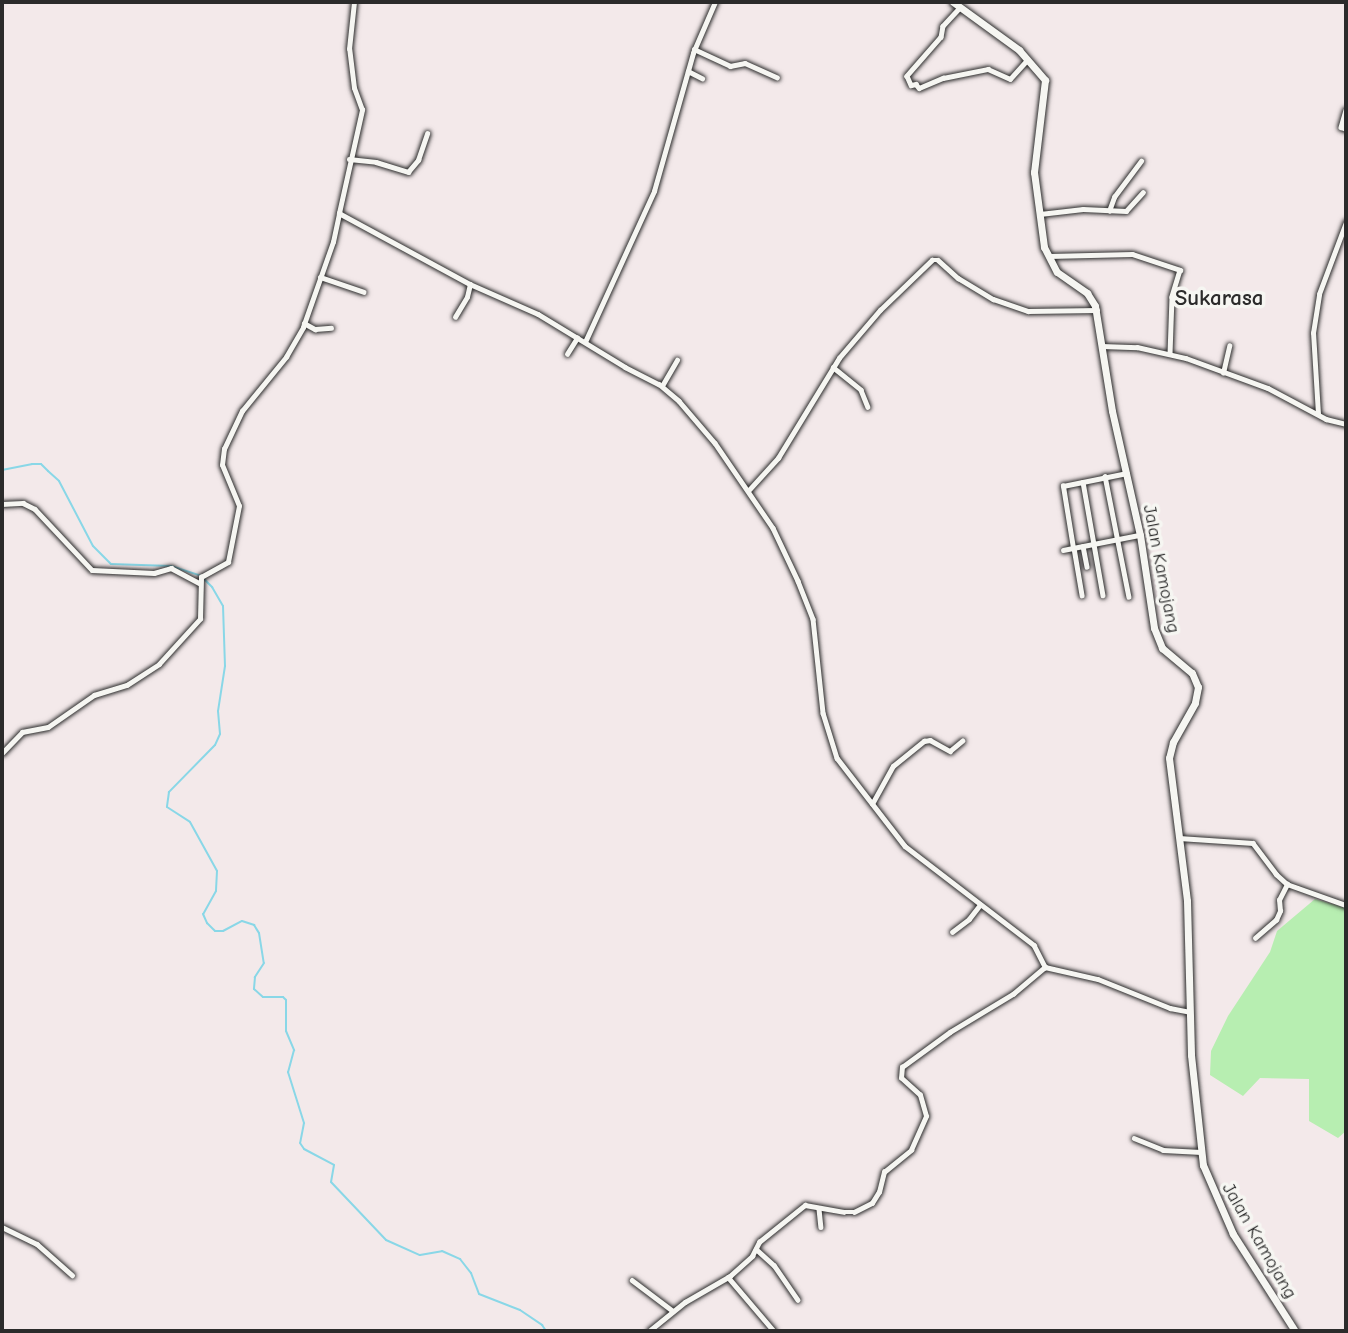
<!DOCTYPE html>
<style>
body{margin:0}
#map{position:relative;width:1348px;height:1333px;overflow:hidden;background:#f3e9ea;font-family:"Comic Neue",sans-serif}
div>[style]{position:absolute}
.green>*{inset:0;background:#b7eeb1}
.stream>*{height:2px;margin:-1px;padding:0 1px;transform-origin:1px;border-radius:1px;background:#89d7e7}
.roads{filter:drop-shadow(0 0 2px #2b2b2b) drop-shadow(0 0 2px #2b2b2b)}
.minor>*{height:4.5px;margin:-2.25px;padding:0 2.25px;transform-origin:2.25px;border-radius:2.25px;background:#f6f6f2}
.secondary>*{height:7px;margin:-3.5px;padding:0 3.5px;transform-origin:3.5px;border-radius:3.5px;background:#f6f6f2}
span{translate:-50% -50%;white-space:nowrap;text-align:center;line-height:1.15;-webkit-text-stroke:7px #f6f6f2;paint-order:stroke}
.street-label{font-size:19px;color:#2b2b2b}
.quarter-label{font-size:23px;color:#2b2b2b;font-weight:700}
.frame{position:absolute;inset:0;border:4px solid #2b2b2b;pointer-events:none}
</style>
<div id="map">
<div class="green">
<i style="clip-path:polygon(1315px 899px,1346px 908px,1346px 1131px,1338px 1138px,1309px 1121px,1309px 1079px,1260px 1078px,1243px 1096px,1210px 1075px,1211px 1051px,1228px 1016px,1270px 952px,1277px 931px)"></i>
</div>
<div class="stream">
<i style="left:2px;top:470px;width:31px;rotate:-11deg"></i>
<i style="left:32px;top:464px;width:9px"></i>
<i style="left:41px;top:464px;width:10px;rotate:45deg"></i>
<i style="left:48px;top:471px;width:15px;rotate:42deg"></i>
<i style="left:59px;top:481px;width:73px;rotate:62.4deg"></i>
<i style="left:93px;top:546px;width:25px;rotate:45deg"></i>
<i style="left:111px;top:564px;width:60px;rotate:1.9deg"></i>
<i style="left:171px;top:566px;width:32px;rotate:18deg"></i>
<i style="left:201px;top:576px;width:16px;rotate:45deg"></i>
<i style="left:212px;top:587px;width:22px;rotate:60deg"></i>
<i style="left:223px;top:606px;width:60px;rotate:88.1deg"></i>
<i style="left:225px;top:666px;width:46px;rotate:98.8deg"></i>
<i style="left:218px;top:711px;width:23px;rotate:85deg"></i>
<i style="left:220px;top:734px;width:12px;rotate:114deg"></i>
<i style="left:215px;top:745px;width:66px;rotate:134.4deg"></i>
<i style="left:169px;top:792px;width:15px;rotate:98deg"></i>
<i style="left:167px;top:807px;width:27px;rotate:33deg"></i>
<i style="left:190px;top:822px;width:56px;rotate:61.1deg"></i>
<i style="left:217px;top:871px;width:20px;rotate:93deg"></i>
<i style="left:216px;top:891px;width:26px;rotate:119deg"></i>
<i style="left:203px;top:914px;width:10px;rotate:66deg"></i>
<i style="left:207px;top:923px;width:11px;rotate:45deg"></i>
<i style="left:215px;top:931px;width:8px"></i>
<i style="left:223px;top:931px;width:21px;rotate:-28deg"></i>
<i style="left:242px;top:921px;width:13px;rotate:18deg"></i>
<i style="left:254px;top:925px;width:9px;rotate:58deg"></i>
<i style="left:259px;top:933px;width:30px;rotate:81deg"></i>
<i style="left:264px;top:963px;width:17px;rotate:123deg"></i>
<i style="left:255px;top:977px;width:12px;rotate:95deg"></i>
<i style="left:254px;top:989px;width:12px;rotate:42deg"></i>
<i style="left:263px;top:997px;width:20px"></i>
<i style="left:283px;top:997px;width:4px;rotate:45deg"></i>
<i style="left:286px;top:1000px;width:31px;rotate:90deg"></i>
<i style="left:286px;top:1031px;width:21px;rotate:67deg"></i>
<i style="left:294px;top:1050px;width:23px;rotate:105deg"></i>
<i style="left:288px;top:1072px;width:53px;rotate:72.6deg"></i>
<i style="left:304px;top:1123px;width:20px;rotate:101deg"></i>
<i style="left:300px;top:1143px;width:7px;rotate:56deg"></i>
<i style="left:304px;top:1149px;width:34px;rotate:28deg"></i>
<i style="left:334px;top:1165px;width:17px;rotate:100deg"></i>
<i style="left:331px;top:1182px;width:80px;rotate:46.5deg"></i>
<i style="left:386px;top:1240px;width:37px;rotate:24deg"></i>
<i style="left:420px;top:1255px;width:22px;rotate:-10deg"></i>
<i style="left:442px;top:1251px;width:20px;rotate:24deg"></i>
<i style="left:460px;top:1259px;width:18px;rotate:52deg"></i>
<i style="left:471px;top:1273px;width:22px;rotate:69deg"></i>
<i style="left:479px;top:1294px;width:44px;rotate:21.3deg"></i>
<i style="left:520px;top:1310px;width:27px;rotate:34deg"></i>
<i style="left:542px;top:1325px;width:7px;rotate:56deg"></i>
</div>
<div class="roads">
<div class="minor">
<i style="left:960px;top:8px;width:25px;rotate:133deg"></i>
<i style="left:943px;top:26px;width:11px;rotate:100deg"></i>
<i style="left:941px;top:37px;width:52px;rotate:131.1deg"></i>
<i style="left:907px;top:76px;width:10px;rotate:66deg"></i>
<i style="left:911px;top:85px;width:5px;rotate:-11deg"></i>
<i style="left:916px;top:84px;width:5px;rotate:53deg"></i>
<i style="left:919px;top:88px;width:26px;rotate:-23deg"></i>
<i style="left:943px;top:78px;width:46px;rotate:-11.3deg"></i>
<i style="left:988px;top:69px;width:24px;rotate:24deg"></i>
<i style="left:1010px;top:79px;width:25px;rotate:-48deg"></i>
<i style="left:694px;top:49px;width:40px;rotate:25deg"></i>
<i style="left:730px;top:66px;width:15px;rotate:-11deg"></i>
<i style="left:745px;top:63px;width:35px;rotate:24deg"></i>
<i style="left:688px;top:71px;width:16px;rotate:27deg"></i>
<i style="left:1346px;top:110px;width:18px;rotate:106deg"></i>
<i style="left:1341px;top:127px;width:5px;rotate:22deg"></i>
<i style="left:349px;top:159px;width:27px;rotate:6deg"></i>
<i style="left:376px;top:162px;width:34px;rotate:17deg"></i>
<i style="left:408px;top:172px;width:16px;rotate:-50deg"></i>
<i style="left:418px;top:160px;width:28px;rotate:-71deg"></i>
<i style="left:1109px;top:211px;width:15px;rotate:-70deg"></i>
<i style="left:1114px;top:197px;width:45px;rotate:-53.1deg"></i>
<i style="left:339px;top:213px;width:149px;rotate:28.5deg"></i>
<i style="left:470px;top:284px;width:74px;rotate:23.8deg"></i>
<i style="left:538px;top:314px;width:102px;rotate:31.3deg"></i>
<i style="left:625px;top:367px;width:38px;rotate:27deg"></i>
<i style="left:659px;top:384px;width:26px;rotate:40deg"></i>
<i style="left:679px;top:401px;width:55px;rotate:49.4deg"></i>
<i style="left:715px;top:443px;width:103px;rotate:55.7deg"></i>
<i style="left:773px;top:528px;width:59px;rotate:64.7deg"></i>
<i style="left:798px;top:581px;width:41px;rotate:68.5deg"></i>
<i style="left:813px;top:619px;width:95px;rotate:83.9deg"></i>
<i style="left:823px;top:713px;width:47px;rotate:72.7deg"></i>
<i style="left:837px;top:758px;width:111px;rotate:52.3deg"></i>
<i style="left:905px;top:846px;width:163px;rotate:37.5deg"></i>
<i style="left:1034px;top:945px;width:25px;rotate:63deg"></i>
<i style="left:1040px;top:214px;width:43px;rotate:-6.6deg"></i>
<i style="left:1083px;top:209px;width:43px;rotate:2.7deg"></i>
<i style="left:1126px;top:211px;width:25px;rotate:-48deg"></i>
<i style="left:1049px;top:256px;width:83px;rotate:-1.4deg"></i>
<i style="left:1132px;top:254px;width:51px;rotate:18.4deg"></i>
<i style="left:1180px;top:270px;width:28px;rotate:107deg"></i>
<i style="left:1172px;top:297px;width:57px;rotate:92deg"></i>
<i style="left:320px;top:277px;width:46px;rotate:18.8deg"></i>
<i style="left:455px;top:317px;width:23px;rotate:-59deg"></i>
<i style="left:467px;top:297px;width:13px;rotate:-77deg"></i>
<i style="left:304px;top:323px;width:13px;rotate:29deg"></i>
<i style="left:315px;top:329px;width:16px;rotate:-4deg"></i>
<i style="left:585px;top:342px;width:166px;rotate:-65.4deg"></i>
<i style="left:654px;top:191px;width:143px;rotate:-74.2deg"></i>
<i style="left:693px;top:53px;width:56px;rotate:-66.7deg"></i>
<i style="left:1102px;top:346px;width:35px;rotate:2deg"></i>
<i style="left:1137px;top:347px;width:50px;rotate:12.7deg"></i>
<i style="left:1186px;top:358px;width:87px;rotate:20.1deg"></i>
<i style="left:1268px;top:388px;width:66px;rotate:28.1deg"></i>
<i style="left:1326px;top:419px;width:21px;rotate:14deg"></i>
<i style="left:567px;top:354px;width:19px;rotate:-58deg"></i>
<i style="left:833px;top:367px;width:36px;rotate:39deg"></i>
<i style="left:861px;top:390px;width:18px;rotate:68deg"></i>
<i style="left:1223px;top:373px;width:28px;rotate:-77deg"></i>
<i style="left:662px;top:386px;width:30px;rotate:-60deg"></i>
<i style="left:1318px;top:414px;width:81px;rotate:-93.5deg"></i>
<i style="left:1313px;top:333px;width:39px;rotate:-81deg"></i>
<i style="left:1319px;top:294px;width:77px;rotate:-69.4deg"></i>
<i style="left:1105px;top:476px;width:123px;rotate:78.8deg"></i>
<i style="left:1083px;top:482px;width:115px;rotate:80deg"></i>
<i style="left:748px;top:491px;width:45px;rotate:-47.7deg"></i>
<i style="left:778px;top:458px;width:117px;rotate:-58.6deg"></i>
<i style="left:839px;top:358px;width:63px;rotate:-49.5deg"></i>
<i style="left:880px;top:310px;width:72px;rotate:-43.9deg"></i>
<i style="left:932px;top:260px;width:6px"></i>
<i style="left:938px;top:260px;width:27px;rotate:42deg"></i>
<i style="left:958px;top:278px;width:41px;rotate:31deg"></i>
<i style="left:993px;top:299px;width:37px;rotate:19deg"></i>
<i style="left:1028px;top:311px;width:69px;rotate:-0.8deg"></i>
<i style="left:2px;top:504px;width:21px;rotate:-3deg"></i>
<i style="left:23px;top:503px;width:13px;rotate:27deg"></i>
<i style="left:35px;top:509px;width:83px;rotate:46.9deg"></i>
<i style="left:92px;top:570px;width:62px;rotate:2.8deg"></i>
<i style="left:154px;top:573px;width:18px;rotate:-16deg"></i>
<i style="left:171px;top:568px;width:32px;rotate:28deg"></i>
<i style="left:1083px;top:546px;width:21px;rotate:79deg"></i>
<i style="left:1073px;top:548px;width:63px;rotate:-99.2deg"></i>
<i style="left:1063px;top:486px;width:65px;rotate:-11.5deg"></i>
<i style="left:1074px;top:548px;width:48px;rotate:80.3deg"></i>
<i style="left:1063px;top:550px;width:77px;rotate:-11.2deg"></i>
<i style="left:2px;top:753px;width:29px;rotate:-46deg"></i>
<i style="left:22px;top:732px;width:26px;rotate:-11deg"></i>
<i style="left:48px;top:727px;width:56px;rotate:-34.8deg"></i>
<i style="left:94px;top:695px;width:34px;rotate:-17deg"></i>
<i style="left:127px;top:685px;width:38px;rotate:-33deg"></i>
<i style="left:159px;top:664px;width:61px;rotate:-47.7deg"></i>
<i style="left:200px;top:619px;width:42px;rotate:-88.6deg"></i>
<i style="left:201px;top:577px;width:31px;rotate:-29deg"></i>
<i style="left:228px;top:562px;width:57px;rotate:-78.9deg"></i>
<i style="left:239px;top:506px;width:44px;rotate:-112.5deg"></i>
<i style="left:222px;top:465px;width:16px;rotate:-83deg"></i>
<i style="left:224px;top:449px;width:42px;rotate:-64.7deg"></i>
<i style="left:242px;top:411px;width:70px;rotate:-50.8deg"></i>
<i style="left:286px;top:357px;width:34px;rotate:-60deg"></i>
<i style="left:303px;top:327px;width:90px;rotate:-70.6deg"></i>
<i style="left:333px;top:242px;width:30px;rotate:-78deg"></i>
<i style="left:339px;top:213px;width:106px;rotate:-77.4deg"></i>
<i style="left:362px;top:110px;width:23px;rotate:-110deg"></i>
<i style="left:354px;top:88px;width:39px;rotate:-97deg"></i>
<i style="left:349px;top:49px;width:47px;rotate:-83.9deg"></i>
<i style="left:872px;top:804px;width:43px;rotate:-61.1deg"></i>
<i style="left:893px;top:766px;width:40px;rotate:-39deg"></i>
<i style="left:924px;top:741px;width:6px;rotate:-9deg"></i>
<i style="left:930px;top:740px;width:23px;rotate:29deg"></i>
<i style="left:950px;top:751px;width:16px;rotate:-40deg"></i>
<i style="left:1179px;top:838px;width:74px;rotate:3.9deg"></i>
<i style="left:1253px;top:843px;width:39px;rotate:53deg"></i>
<i style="left:1276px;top:874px;width:15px;rotate:42deg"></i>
<i style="left:1287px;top:884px;width:63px;rotate:19.6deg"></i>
<i style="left:952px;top:932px;width:21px;rotate:-37deg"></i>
<i style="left:969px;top:919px;width:18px;rotate:-52deg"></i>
<i style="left:1255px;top:938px;width:28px;rotate:-41deg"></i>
<i style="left:1276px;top:920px;width:10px;rotate:-66deg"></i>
<i style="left:1280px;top:911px;width:11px;rotate:-95deg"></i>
<i style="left:1279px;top:900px;width:18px;rotate:-63deg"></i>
<i style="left:1134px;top:1138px;width:31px;rotate:22deg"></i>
<i style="left:1163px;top:1150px;width:38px;rotate:3deg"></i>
<i style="left:819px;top:1209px;width:18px;rotate:84deg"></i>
<i style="left:2px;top:1227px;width:39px;rotate:26deg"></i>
<i style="left:37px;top:1244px;width:47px;rotate:41.5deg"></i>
<i style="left:756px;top:1249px;width:24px;rotate:42deg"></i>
<i style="left:774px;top:1265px;width:42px;rotate:55.6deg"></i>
<i style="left:728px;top:1277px;width:71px;rotate:49.6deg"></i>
<i style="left:632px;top:1280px;width:51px;rotate:37.1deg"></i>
<i style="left:649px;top:1331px;width:46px;rotate:-38.9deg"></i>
<i style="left:685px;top:1302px;width:52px;rotate:-30deg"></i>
<i style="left:730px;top:1276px;width:30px;rotate:-42deg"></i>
<i style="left:752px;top:1256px;width:16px;rotate:-63deg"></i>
<i style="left:759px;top:1242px;width:59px;rotate:-38.8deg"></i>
<i style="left:805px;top:1205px;width:39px;rotate:10deg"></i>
<i style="left:843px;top:1212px;width:11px"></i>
<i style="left:854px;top:1212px;width:20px;rotate:-27deg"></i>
<i style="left:872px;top:1203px;width:13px;rotate:-58deg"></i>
<i style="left:879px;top:1192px;width:21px;rotate:-76deg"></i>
<i style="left:884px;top:1172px;width:35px;rotate:-39deg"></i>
<i style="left:911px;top:1150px;width:37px;rotate:-66deg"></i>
<i style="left:926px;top:1116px;width:22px;rotate:-106deg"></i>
<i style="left:920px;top:1095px;width:25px;rotate:-138deg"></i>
<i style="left:901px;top:1078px;width:11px;rotate:-85deg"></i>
<i style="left:902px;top:1067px;width:59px;rotate:-36.1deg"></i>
<i style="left:950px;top:1032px;width:74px;rotate:-31.1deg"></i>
<i style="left:1013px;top:994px;width:42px;rotate:-40.2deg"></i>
<i style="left:1045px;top:967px;width:54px;rotate:12.8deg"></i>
<i style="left:1098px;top:979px;width:78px;rotate:21.9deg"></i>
<i style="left:1170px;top:1008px;width:20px;rotate:11deg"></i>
</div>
<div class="secondary">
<i style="left:953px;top:2px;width:82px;rotate:36deg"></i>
<i style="left:1019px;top:50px;width:40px;rotate:49deg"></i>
<i style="left:1045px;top:80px;width:93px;rotate:96.8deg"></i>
<i style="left:1034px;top:172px;width:76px;rotate:82.4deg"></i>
<i style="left:1044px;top:247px;width:28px;rotate:63deg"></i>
<i style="left:1057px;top:272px;width:37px;rotate:35deg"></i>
<i style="left:1087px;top:293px;width:15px;rotate:58deg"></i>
<i style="left:1095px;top:306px;width:106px;rotate:80.8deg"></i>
<i style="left:1112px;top:411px;width:127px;rotate:77.3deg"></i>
<i style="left:1140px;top:535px;width:94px;rotate:81.4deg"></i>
<i style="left:1154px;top:628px;width:22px;rotate:68deg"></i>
<i style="left:1162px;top:648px;width:39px;rotate:40deg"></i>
<i style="left:1192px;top:673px;width:15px;rotate:67deg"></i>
<i style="left:1198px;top:687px;width:16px;rotate:101deg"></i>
<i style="left:1195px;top:703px;width:45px;rotate:119.4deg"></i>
<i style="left:1173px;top:742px;width:16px;rotate:104deg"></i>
<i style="left:1169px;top:758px;width:144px;rotate:82.8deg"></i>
<i style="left:1187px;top:901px;width:154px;rotate:88.5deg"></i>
<i style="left:1191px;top:1055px;width:111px;rotate:83.8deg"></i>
<i style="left:1203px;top:1165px;width:75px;rotate:66.5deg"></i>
<i style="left:1233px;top:1234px;width:115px;rotate:57.4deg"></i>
</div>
</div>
<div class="street-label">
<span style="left:1161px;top:569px;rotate:79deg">Jalan Kamojang</span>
<span style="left:1259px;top:1241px;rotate:60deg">Jalan Kamojang</span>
</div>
<div class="quarter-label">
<span style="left:1219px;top:298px">Sukarasa</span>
</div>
<div class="frame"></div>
</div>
